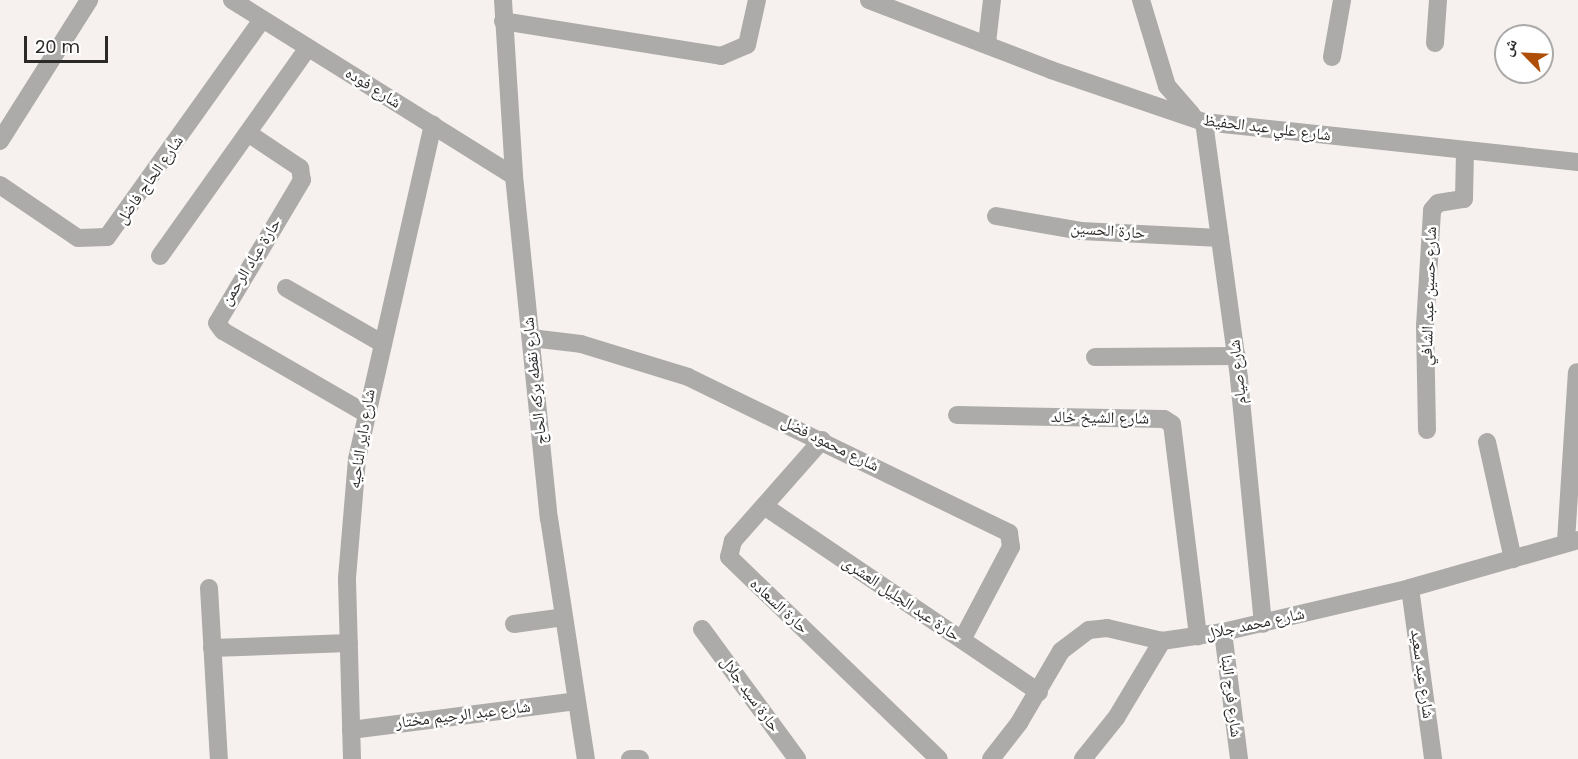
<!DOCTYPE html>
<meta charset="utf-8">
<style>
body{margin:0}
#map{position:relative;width:1578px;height:759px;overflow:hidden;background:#f6f1ef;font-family:Poppins,"Noto Naskh Arabic",sans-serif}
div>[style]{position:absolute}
.street>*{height:18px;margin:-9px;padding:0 9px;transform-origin:9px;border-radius:9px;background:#adaba9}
span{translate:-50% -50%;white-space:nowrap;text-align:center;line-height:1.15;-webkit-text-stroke:5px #fff;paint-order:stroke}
.street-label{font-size:16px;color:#2c2a29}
.north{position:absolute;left:1494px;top:24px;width:60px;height:60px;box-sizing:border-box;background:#fff;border:2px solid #abaaa9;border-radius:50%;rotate:294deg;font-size:16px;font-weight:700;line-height:24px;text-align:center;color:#2c2a29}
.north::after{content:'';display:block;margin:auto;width:21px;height:27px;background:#af4e07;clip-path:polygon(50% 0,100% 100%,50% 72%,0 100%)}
.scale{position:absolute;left:24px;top:36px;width:84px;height:27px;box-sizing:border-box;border:3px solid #2c2a29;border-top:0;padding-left:8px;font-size:18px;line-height:21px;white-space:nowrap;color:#2c2a29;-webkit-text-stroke:4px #fff;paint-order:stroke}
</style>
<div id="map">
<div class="street">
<i style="left:232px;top:0;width:332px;rotate:32deg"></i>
<i style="left:503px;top:0;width:176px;rotate:86.4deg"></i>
<i style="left:514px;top:176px;width:344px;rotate:84.2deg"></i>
<i style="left:549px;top:518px;width:244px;rotate:81.3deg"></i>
<i style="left:869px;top:0;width:195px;rotate:21deg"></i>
<i style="left:1051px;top:70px;width:162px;rotate:18.8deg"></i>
<i style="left:1204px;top:122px;width:376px;rotate:6.1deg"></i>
<i style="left:1141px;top:0;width:90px;rotate:73.2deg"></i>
<i style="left:1167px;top:86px;width:38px;rotate:49deg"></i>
<i style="left:503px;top:21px;width:221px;rotate:9.1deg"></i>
<i style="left:721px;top:56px;width:28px;rotate:-23deg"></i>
<i style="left:747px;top:45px;width:46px;rotate:-77.5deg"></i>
<i style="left:987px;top:43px;width:43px;rotate:-83.4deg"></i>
<i style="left:1435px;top:43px;width:43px;rotate:-86deg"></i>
<i style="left:1332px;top:57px;width:58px;rotate:-80deg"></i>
<i style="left:1204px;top:122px;width:259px;rotate:82.2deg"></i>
<i style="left:1239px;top:379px;width:246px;rotate:84.4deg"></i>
<i style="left:248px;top:133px;width:63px;rotate:33.9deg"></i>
<i style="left:300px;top:168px;width:12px;rotate:81deg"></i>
<i style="left:302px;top:180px;width:166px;rotate:120.7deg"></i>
<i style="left:217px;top:323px;width:10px;rotate:53deg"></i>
<i style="left:223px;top:331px;width:164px;rotate:30deg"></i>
<i style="left:0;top:141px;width:167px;rotate:-57.7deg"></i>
<i style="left:0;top:185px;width:94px;rotate:34.2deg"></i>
<i style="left:78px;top:238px;width:29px;rotate:-2deg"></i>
<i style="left:107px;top:237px;width:267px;rotate:-54.5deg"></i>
<i style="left:996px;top:216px;width:86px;rotate:10deg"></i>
<i style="left:1081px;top:231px;width:139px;rotate:2.9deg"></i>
<i style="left:160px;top:256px;width:255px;rotate:-54.6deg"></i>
<i style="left:286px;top:288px;width:108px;rotate:29.9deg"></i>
<i style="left:531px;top:338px;width:50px;rotate:6.8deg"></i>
<i style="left:581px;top:344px;width:112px;rotate:17.1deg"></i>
<i style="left:688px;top:377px;width:357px;rotate:25.9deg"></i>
<i style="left:1009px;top:533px;width:14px;rotate:82deg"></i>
<i style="left:1011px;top:547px;width:105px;rotate:117.8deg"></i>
<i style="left:1095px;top:357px;width:142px;rotate:-0.4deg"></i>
<i style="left:957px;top:415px;width:207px;rotate:1.1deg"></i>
<i style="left:1164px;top:419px;width:9px;rotate:32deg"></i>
<i style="left:1172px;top:424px;width:214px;rotate:83deg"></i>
<i style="left:1427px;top:430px;width:104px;rotate:-91.1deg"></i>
<i style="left:1425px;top:326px;width:116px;rotate:-86.5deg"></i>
<i style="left:1432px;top:210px;width:9px;rotate:-49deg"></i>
<i style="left:1438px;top:203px;width:26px;rotate:-9deg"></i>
<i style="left:1464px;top:199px;width:48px;rotate:-88.8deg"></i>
<i style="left:822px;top:440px;width:135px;rotate:131.4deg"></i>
<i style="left:733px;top:541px;width:16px;rotate:104deg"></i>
<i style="left:729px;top:557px;width:291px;rotate:43.9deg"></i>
<i style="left:1487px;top:442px;width:120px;rotate:77.5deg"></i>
<i style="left:764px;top:506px;width:332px;rotate:34.1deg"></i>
<i style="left:1566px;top:541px;width:169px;rotate:-86.3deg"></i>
<i style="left:209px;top:588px;width:171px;rotate:86.7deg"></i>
<i style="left:1410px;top:588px;width:173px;rotate:82.3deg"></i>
<i style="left:514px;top:624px;width:50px;rotate:-8deg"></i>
<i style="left:702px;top:629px;width:161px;rotate:53.8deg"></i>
<i style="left:1223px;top:632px;width:128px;rotate:82.8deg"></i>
<i style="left:212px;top:648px;width:137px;rotate:-2.1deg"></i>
<i style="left:351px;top:730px;width:227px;rotate:-7.3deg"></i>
<i style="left:352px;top:759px;width:181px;rotate:-91.6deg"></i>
<i style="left:347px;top:578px;width:119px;rotate:-85.2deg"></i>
<i style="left:357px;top:459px;width:343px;rotate:-77.2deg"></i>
<i style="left:630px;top:759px;width:10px"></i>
<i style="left:991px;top:759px;width:46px;rotate:-52.1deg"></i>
<i style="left:1019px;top:723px;width:83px;rotate:-59.7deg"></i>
<i style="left:1061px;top:651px;width:35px;rotate:-37deg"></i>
<i style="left:1089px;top:630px;width:18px;rotate:-6deg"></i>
<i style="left:1107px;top:628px;width:57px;rotate:13.3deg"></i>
<i style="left:1162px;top:641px;width:62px;rotate:-8.4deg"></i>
<i style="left:1223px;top:632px;width:192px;rotate:-13.2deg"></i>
<i style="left:1410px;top:588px;width:175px;rotate:-15.9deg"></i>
<i style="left:1083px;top:759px;width:53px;rotate:-51.2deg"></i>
<i style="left:1116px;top:718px;width:90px;rotate:-59.1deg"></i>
</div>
<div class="street-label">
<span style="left:373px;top:88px;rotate:32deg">شارع فوده</span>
<span style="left:1267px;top:128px;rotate:7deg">شارع علي عبد الحفيظ</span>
<span style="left:150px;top:180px;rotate:-55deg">شارع الحاج فاضل</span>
<span style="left:1108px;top:231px;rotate:4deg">حارة الحسين</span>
<span style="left:251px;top:262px;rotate:-58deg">حارة عباد الرحمن</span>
<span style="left:1429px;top:296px;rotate:-88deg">شارع حسين عبد الشافي</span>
<span style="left:1238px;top:372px;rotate:-96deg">شارع صيام</span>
<span style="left:535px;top:381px;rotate:-96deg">شارع نقطه بركه الحاج</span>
<span style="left:1100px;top:418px;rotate:1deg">شارع الشيخ خالد</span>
<span style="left:362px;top:439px;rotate:-81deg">شارع داير الناحيه</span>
<span style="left:830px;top:444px;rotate:26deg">شارع محمود فضل</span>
<span style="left:901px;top:599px;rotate:34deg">حارة عبد الجليل العشرى</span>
<span style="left:779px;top:606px;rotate:43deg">حارة السعاده</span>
<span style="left:1255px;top:624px;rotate:-12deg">شارع محمد جلال</span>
<span style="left:1422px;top:674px;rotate:82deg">شارع عبد سعيد</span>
<span style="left:750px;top:694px;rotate:54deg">حارة سيد جلال</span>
<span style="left:1231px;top:696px;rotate:83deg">شارع فرج البنا</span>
<span style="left:463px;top:715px;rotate:-7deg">شارع عبد الرحيم مختار</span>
</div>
<div class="north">ش</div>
<div class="scale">20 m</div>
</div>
